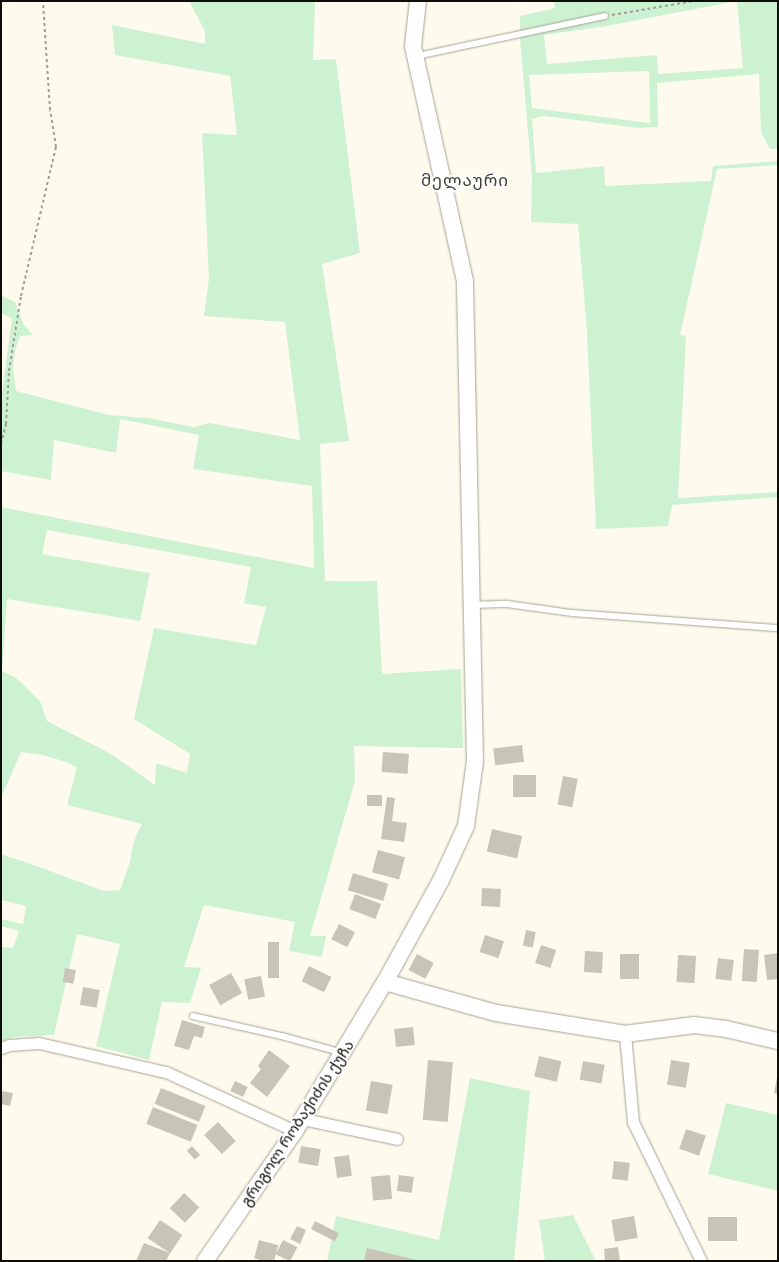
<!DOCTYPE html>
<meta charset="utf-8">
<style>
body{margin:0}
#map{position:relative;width:779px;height:1262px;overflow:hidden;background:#fefbee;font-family:"Space Grotesk","Noto Sans Georgian",sans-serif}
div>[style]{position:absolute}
.green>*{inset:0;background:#cdf2d2}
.building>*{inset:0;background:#c9c5b6;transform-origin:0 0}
.path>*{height:2px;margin-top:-1px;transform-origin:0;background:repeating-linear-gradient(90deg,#a19e95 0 3px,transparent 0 6px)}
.roads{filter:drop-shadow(0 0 1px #a7a394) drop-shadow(0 0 1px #a7a394)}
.lane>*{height:5.5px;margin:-2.75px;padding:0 2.75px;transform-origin:2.75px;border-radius:2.75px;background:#fff}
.street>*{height:11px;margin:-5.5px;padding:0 5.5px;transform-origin:5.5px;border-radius:5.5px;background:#fff}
.secondary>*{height:16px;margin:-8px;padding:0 8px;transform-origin:8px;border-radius:8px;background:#fff}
span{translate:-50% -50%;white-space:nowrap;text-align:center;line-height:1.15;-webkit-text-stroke:4px #fff;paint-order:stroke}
.street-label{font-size:15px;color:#0e0d08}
.quarter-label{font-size:17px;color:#423f32;letter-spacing:1px}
.frame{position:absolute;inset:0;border:2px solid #0e0d08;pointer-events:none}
</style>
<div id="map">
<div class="green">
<i style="clip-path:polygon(evenodd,189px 1px,315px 1px,313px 60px,336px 59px,360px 253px,322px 264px,349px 441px,320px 444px,325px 581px,377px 581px,382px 674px,461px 669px,463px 748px,354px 746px,355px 781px,310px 936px,326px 936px,322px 957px,289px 951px,295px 922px,204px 905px,184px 967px,201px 968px,190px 1003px,162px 1002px,149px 1060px,96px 1046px,120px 944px,77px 934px,54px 1035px,13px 1037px,1px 1041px,1px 947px,13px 948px,19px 931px,1px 926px,1px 919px,23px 924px,26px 906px,1px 900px,1px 854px,34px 865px,104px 891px,120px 890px,130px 862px,132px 849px,136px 836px,142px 824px,67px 805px,77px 767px,63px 761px,39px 754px,21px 752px,1px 798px,1px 507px,314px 568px,312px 486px,193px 469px,199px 435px,120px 419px,116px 453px,54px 440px,51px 480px,1px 471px,1px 401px,12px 318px,1px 313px,1px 295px,15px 302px,24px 325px,33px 335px,20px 336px,15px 350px,13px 369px,16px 391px,109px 415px,148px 418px,194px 427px,210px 423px,300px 440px,285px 322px,204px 316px,209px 278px,202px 133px,237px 135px,230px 76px,115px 55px,112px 25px,205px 44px,205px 31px,189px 1px,47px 530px,251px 567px,244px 603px,266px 607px,256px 645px,154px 628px,134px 719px,190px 754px,187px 773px,156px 763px,155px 785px,111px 754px,47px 721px,40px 701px,16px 678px,2px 671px,7px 599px,140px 621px,150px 573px,42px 554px,47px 530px)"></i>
<i style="clip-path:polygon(evenodd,554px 1px,778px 1px,778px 149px,770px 149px,761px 132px,759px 74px,657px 83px,658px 127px,639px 128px,544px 116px,532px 119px,536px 173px,604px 166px,605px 186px,711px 181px,713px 166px,778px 161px,778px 165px,717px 169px,680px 335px,686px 336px,678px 498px,778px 492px,778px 497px,672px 505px,668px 526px,596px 529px,587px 332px,578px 224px,531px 222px,532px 178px,520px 39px,520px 16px,555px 8px,554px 1px,737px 1px,743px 68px,658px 74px,657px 55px,547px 64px,544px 35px,607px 26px,737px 1px,554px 1px,649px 71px,650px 123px,532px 108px,529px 75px,649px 71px)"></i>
<i style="clip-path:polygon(470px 1078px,530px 1091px,514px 1261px,327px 1261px,336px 1216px,439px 1240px)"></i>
<i style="clip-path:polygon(726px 1103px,778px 1115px,778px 1191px,708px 1174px)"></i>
<i style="clip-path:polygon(573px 1215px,596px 1261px,545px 1261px,539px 1220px)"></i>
</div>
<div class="building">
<i style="left:522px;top:745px;width:17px;height:29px;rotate:83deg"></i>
<i style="left:383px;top:752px;width:26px;height:20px;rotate:4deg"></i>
<i style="left:513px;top:775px;width:23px;height:22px"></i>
<i style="left:563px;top:776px;width:15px;height:29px;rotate:11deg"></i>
<i style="left:382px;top:795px;width:11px;height:15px;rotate:90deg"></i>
<i style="clip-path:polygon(387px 797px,395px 798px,392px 821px,407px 823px,404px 842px,381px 839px)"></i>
<i style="left:492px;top:829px;width:31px;height:23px;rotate:13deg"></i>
<i style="left:378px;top:850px;width:28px;height:23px;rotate:15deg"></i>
<i style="left:353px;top:873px;width:37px;height:18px;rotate:17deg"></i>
<i style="left:482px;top:888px;width:19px;height:18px;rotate:3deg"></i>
<i style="left:355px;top:894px;width:28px;height:16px;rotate:21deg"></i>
<i style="left:339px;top:924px;width:18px;height:17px;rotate:27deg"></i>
<i style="left:526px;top:930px;width:10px;height:16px;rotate:11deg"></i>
<i style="left:485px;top:935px;width:20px;height:18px;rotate:18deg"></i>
<i style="left:268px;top:942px;width:11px;height:36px"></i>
<i style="left:541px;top:945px;width:16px;height:19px;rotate:18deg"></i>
<i style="left:744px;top:949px;width:15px;height:32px;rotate:4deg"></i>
<i style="left:585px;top:951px;width:18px;height:21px;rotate:3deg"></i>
<i style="clip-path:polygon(778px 953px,778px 979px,767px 980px,764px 955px)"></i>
<i style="left:417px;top:954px;width:19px;height:18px;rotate:28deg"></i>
<i style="left:620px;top:954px;width:19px;height:25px"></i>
<i style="left:678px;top:955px;width:18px;height:27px;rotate:3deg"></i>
<i style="left:718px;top:958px;width:16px;height:21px;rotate:7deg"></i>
<i style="left:309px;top:966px;width:25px;height:17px;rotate:26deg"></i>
<i style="left:65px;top:968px;width:11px;height:14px;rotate:10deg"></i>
<i style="left:231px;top:973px;width:23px;height:25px;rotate:61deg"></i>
<i style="left:261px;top:976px;width:21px;height:17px;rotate:79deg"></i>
<i style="left:83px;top:987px;width:17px;height:18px;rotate:10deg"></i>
<i style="clip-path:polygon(182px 1020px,205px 1027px,202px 1038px,194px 1036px,189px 1050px,174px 1046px)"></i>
<i style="left:413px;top:1027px;width:18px;height:19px;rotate:84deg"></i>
<i style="clip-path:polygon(269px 1050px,290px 1066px,267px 1097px,250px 1083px,261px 1069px,258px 1066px)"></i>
<i style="left:539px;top:1056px;width:23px;height:21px;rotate:13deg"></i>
<i style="left:428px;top:1060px;width:25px;height:60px;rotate:5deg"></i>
<i style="left:671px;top:1060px;width:19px;height:25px;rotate:9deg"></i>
<i style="left:583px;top:1061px;width:22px;height:19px;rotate:10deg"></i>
<i style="clip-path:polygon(777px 1078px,778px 1078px,778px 1094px,774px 1093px)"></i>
<i style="left:235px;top:1081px;width:14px;height:11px;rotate:25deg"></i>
<i style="left:371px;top:1081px;width:22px;height:30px;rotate:10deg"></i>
<i style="left:161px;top:1088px;width:48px;height:17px;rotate:22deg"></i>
<i style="clip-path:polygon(1px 1091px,13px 1093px,10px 1106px,1px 1104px)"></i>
<i style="left:153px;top:1107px;width:48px;height:18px;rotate:22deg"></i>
<i style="left:218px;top:1122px;width:26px;height:19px;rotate:47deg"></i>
<i style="left:686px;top:1129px;width:21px;height:21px;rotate:19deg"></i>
<i style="left:192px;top:1146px;width:12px;height:7px;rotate:48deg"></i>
<i style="left:301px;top:1146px;width:20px;height:17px;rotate:9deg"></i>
<i style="left:349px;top:1155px;width:21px;height:15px;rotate:82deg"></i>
<i style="left:614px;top:1161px;width:16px;height:18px;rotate:7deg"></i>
<i style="left:390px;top:1175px;width:24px;height:19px;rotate:85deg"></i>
<i style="left:399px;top:1175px;width:15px;height:16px;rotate:8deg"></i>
<i style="left:184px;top:1193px;width:21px;height:21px;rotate:43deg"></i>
<i style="left:634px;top:1216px;width:22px;height:23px;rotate:80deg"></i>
<i style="left:737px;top:1217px;width:24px;height:29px;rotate:90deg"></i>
<i style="left:160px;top:1220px;width:27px;height:22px;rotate:34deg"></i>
<i style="left:315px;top:1221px;width:27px;height:9px;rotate:27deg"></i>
<i style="clip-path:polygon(297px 1226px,306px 1230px,300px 1244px,290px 1239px)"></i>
<i style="left:259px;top:1240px;width:20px;height:19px;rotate:15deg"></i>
<i style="left:283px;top:1240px;width:16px;height:16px;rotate:27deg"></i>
<i style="clip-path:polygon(144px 1243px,170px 1253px,166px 1261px,136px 1261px)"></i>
<i style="clip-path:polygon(618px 1247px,620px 1261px,605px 1261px,604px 1249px)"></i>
<i style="clip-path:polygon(367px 1248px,416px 1260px,416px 1261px,364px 1261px)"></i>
</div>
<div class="path">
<i style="left:612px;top:15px;width:83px;rotate:-9.7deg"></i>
<i style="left:1px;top:444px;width:21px;rotate:-76deg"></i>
<i style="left:6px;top:424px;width:53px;rotate:-86.8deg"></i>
<i style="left:9px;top:371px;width:76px;rotate:-80.9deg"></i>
<i style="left:21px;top:296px;width:153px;rotate:-76.8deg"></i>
<i style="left:56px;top:147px;width:37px;rotate:-99deg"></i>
<i style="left:50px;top:110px;width:109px;rotate:-93.7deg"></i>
</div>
<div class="roads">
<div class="lane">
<i style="left:417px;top:56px;width:192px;rotate:-12deg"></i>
<i style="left:473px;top:605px;width:34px;rotate:-2deg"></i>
<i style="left:507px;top:604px;width:66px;rotate:7.9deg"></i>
<i style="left:572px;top:613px;width:207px;rotate:4.2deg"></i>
<i style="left:193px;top:1016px;width:91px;rotate:12.7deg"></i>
<i style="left:282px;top:1036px;width:60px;rotate:15.4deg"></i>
</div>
<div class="street">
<i style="left:625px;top:1034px;width:88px;rotate:84.8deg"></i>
<i style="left:633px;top:1122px;width:155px;rotate:63.9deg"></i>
<i style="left:1px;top:1048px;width:9px;rotate:-21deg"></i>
<i style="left:9px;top:1045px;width:30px;rotate:-4deg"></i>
<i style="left:39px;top:1043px;width:130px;rotate:12.9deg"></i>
<i style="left:166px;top:1072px;width:142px;rotate:24.6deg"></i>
<i style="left:303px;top:1119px;width:96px;rotate:12deg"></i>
</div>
<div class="secondary">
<i style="left:385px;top:982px;width:115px;rotate:15.6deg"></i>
<i style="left:496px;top:1013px;width:131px;rotate:9.2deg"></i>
<i style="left:625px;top:1034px;width:70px;rotate:-7.4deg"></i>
<i style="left:694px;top:1025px;width:32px;rotate:7deg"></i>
<i style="left:726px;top:1029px;width:53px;rotate:13deg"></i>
<i style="left:205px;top:1261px;width:158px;rotate:-55.3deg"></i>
<i style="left:295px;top:1131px;width:174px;rotate:-58.9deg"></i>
<i style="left:385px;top:982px;width:116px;rotate:-61.2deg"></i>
<i style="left:441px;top:880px;width:60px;rotate:-65.2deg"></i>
<i style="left:466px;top:826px;width:66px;rotate:-82.1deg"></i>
<i style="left:475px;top:761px;width:480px;rotate:-91.2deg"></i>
<i style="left:465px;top:281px;width:241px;rotate:-102.5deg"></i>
<i style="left:413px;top:46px;width:45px;rotate:-83.7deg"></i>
</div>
</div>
<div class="street-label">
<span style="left:297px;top:1123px;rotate:-57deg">გრიგოლ რობაქიძის ქუჩა</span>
</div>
<div class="quarter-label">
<span style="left:465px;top:181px">მელაური</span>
</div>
<div class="frame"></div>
</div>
